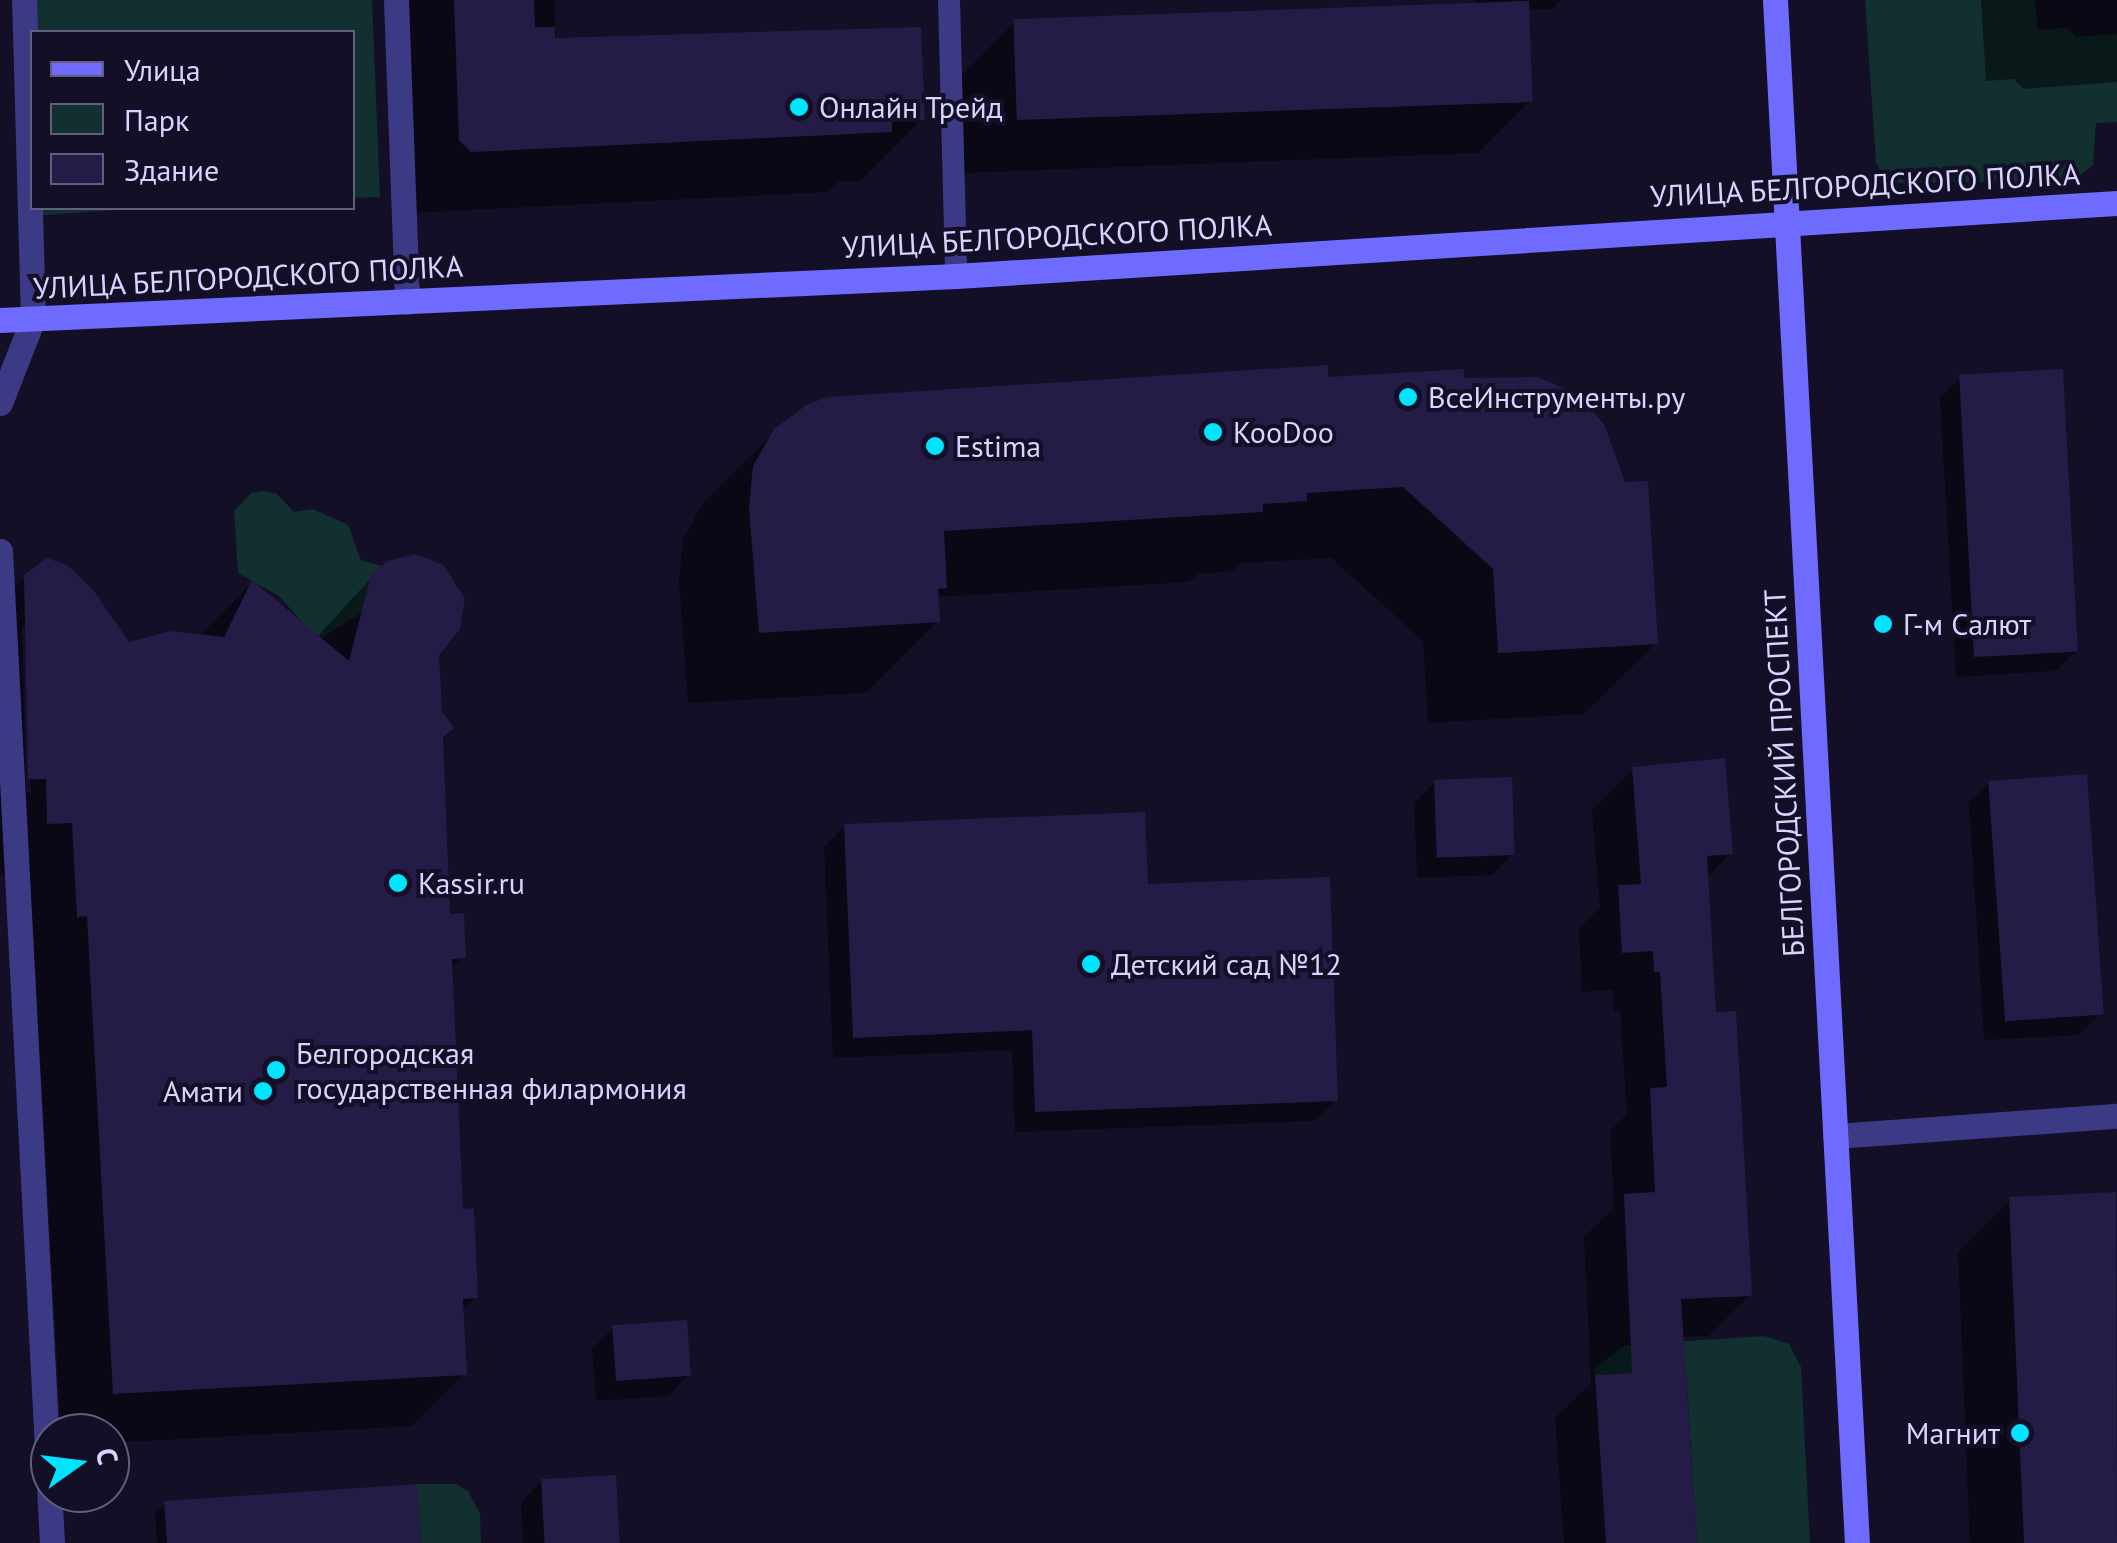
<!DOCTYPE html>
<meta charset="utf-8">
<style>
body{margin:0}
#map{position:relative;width:2117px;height:1543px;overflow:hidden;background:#130f26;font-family:"PT Sans",sans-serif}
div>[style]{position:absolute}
.green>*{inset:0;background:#12302f}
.shadow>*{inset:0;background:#0007}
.building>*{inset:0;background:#241b47;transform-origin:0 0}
.lane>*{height:22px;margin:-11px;padding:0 11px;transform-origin:11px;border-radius:11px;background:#3d3a85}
.street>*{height:25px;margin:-12.5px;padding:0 12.5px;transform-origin:12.5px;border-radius:12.5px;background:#3d3a85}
.secondary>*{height:25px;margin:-12.5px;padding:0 12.5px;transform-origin:12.5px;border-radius:12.5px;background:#6f6bff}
.dots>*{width:28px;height:28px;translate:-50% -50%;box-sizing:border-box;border:5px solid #130f26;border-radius:50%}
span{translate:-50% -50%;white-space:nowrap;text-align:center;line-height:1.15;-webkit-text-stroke:8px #130f26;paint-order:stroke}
.poi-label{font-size:30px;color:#d9d4ff}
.left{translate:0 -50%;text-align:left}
.right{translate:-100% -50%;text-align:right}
.street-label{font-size:30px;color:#d9d4ff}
.legend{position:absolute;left:30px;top:30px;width:325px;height:180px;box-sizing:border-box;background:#130f26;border:2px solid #625e7d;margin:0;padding:12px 18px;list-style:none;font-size:30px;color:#d9d4ff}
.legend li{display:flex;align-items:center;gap:20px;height:50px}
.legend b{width:50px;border:2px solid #625e7d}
.north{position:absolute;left:30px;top:1413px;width:100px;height:100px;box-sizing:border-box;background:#130f26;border:2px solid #625e7d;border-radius:50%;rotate:76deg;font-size:28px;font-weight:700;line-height:40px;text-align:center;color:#d9d4ff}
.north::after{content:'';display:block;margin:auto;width:35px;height:45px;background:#00e5ff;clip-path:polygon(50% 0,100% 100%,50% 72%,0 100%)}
</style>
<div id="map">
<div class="green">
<i style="clip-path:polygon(27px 0,372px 0,380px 197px,353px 198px,352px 32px,32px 32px)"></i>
<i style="clip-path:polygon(1865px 0,2035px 0,2038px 30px,2067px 28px,2076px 37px,2117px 34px,2117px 122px,2096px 123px,2093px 165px,2074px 181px,1889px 183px,1876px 163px)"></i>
<i style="clip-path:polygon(33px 208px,143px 208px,33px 216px)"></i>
<i style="clip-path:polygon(264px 491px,277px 494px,294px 512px,313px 509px,348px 525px,361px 560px,382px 566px,377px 611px,361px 613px,318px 640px,279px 596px,238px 573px,234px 511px,251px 493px)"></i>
<i style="clip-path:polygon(1764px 1336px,1789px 1344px,1801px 1367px,1810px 1543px,1697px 1543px,1686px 1370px,1595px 1375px,1595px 1368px,1625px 1345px)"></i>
<i style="clip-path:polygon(417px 1484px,456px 1484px,468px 1491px,480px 1514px,481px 1543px,421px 1543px)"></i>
</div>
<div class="shadow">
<i style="clip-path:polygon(403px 0,554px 0,556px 41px,922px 119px,860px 181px,838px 182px,828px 192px,409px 213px)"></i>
<i style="clip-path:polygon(1475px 0,1561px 0,1552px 9px,1527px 10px,1530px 101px,1478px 153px,964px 173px,961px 76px,1014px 23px,1476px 6px)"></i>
<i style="clip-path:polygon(1981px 0,2117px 0,2117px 82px,2023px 89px,2014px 79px,1986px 81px)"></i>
<i style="clip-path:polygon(1960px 377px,2077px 650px,2056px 671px,1956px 677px,1940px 398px)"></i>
<i style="clip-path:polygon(1325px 380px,1462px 381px,1656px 643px,1584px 714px,1428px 723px,1423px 641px,1331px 558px,1242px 563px,1233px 571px,1198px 574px,1189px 582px,936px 597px,938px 621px,866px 693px,688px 703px,679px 581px,683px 539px,703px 503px,775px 431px)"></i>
<i style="clip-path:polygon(evenodd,406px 557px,435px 561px,456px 582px,462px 599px,437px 654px,448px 917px,464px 957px,450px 971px,460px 1211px,476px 1297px,461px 1312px,464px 1374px,412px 1426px,110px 1443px,110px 1433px,61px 1433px,35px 967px,26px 968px,21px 874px,0 875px,0 602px,25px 577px,128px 644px,200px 635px,252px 583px,317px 637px,372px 577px,406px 557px,22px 624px,27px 629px,31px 792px,26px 792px,22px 624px)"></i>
<i style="clip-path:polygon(1633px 769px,1731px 853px,1706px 878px,1714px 1014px,1750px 1295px,1709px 1336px,1681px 1337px,1695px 1543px,1564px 1543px,1555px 1418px,1591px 1383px,1584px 1237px,1614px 1208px,1610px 1131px,1627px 1114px,1620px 1011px,1614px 1012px,1613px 990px,1582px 992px,1579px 928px,1600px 907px,1592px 810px)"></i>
<i style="clip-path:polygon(1435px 782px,1513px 854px,1492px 875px,1417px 878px,1414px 803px)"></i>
<i style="clip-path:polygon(1989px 782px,2100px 1014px,2079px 1035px,1984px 1040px,1969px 803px)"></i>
<i style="clip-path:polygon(845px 826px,1146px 887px,1336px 1100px,1315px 1121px,1015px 1132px,1012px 1050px,833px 1058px,824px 847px)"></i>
<i style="clip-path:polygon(2113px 1195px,2117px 1543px,1970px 1543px,1958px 1252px,2010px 1200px)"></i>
<i style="clip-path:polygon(613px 1328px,689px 1375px,668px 1396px,596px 1401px,592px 1349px)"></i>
<i style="clip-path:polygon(542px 1481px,616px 1543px,523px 1543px,521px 1502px)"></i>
<i style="clip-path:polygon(165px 1503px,418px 1543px,157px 1543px,155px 1513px)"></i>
</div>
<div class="building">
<i style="clip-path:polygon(454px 0,534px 0,535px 27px,555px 27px,555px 38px,921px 27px,925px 120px,892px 122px,892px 132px,471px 152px,459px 140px)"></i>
<i style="left:1529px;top:1px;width:101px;height:516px;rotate:88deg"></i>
<i style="clip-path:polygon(1328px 365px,1328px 377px,1464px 369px,1464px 378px,1538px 377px,1576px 394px,1604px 424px,1625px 482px,1648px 481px,1658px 644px,1498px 653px,1493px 569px,1403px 487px,1307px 493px,1307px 501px,1263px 504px,1263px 512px,944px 531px,947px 588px,938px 589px,940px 622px,759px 633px,749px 508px,753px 466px,774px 429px,808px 404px,828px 397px)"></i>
<i style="left:2063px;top:369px;width:283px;height:104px;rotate:87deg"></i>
<i style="clip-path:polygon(416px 554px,444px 565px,465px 599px,460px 629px,439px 655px,442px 711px,454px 728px,443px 737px,450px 914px,464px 913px,466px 958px,452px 959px,463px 1209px,474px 1208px,478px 1298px,463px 1299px,467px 1375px,113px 1394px,87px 916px,77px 917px,72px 823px,47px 824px,46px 779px,28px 779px,24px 575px,47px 558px,67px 565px,94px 591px,129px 642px,170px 631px,224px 637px,252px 580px,349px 661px,371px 575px,387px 561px)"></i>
<i style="clip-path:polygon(1725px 758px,1733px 854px,1707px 856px,1716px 1012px,1736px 1011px,1752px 1296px,1681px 1299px,1697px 1543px,1606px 1543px,1595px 1375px,1632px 1373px,1624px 1194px,1655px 1192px,1650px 1088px,1667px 1087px,1660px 972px,1654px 972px,1653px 951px,1622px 953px,1618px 885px,1641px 884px,1632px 767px)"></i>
<i style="left:2087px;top:774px;width:241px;height:99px;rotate:86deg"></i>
<i style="left:1512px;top:777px;width:78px;height:78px;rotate:88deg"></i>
<i style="clip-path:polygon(1145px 812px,1148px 884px,1330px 877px,1338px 1101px,1035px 1112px,1032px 1030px,853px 1038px,844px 824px)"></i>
<i style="clip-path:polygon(2116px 1192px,2117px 1543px,2024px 1543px,2009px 1197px)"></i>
<i style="left:687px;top:1320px;width:56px;height:75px;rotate:86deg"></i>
<i style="left:616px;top:1475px;width:68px;height:75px;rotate:87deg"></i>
<i style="clip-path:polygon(417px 1484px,421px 1543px,167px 1543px,164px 1501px)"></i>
</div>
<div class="lane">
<i style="left:949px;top:0;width:276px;rotate:88.5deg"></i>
</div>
<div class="street">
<i style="left:396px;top:0;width:302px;rotate:87.9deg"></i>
<i style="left:0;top:403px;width:90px;rotate:-68.6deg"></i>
<i style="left:33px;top:319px;width:319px;rotate:-91.6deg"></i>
<i style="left:0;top:551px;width:993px;rotate:87deg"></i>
<i style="left:1835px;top:1136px;width:283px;rotate:-4.1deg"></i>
</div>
<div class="secondary">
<i style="left:1775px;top:0;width:1545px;rotate:86.96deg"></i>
<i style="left:0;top:320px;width:957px;rotate:-2.64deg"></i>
<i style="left:956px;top:276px;width:1163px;rotate:-3.6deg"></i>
</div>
<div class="dots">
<i style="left:799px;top:107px;background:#00e5ff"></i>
<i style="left:1408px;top:397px;background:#00e5ff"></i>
<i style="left:1213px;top:432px;background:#00e5ff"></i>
<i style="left:935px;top:446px;background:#00e5ff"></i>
<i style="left:1883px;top:624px;background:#00e5ff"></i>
<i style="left:398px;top:883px;background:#00e5ff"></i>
<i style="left:1091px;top:964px;background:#00e5ff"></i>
<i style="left:276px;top:1070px;background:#00e5ff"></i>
<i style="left:263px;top:1091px;background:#00e5ff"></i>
<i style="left:2020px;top:1433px;background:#00e5ff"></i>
</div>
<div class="poi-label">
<span class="left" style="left:819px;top:107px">Онлайн Трейд</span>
<span class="left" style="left:1428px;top:397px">ВсеИнструменты.ру</span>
<span class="left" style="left:1233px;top:432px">KooDoo</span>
<span class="left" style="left:955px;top:446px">Estima</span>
<span class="left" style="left:1903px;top:624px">Г-м Салют</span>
<span class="left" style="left:418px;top:883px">Kassir.ru</span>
<span class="left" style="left:1111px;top:964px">Детский сад №12</span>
<span class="left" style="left:296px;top:1070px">Белгородская<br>государственная филармония</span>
<span class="right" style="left:243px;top:1091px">Амати</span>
<span class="right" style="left:2000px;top:1433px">Магнит</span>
</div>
<div class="street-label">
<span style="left:1865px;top:185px;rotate:-3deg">УЛИЦА БЕЛГОРОДСКОГО ПОЛКА</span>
<span style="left:1057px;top:236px;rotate:-3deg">УЛИЦА БЕЛГОРОДСКОГО ПОЛКА</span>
<span style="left:248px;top:277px;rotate:-3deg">УЛИЦА БЕЛГОРОДСКОГО ПОЛКА</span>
<span style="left:1784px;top:773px;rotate:-93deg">БЕЛГОРОДСКИЙ ПРОСПЕКТ</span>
</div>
<ul class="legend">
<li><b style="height:12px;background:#6f6bff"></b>Улица</li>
<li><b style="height:28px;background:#12302f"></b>Парк</li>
<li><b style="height:28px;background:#241b47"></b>Здание</li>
</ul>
<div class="north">С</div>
</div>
